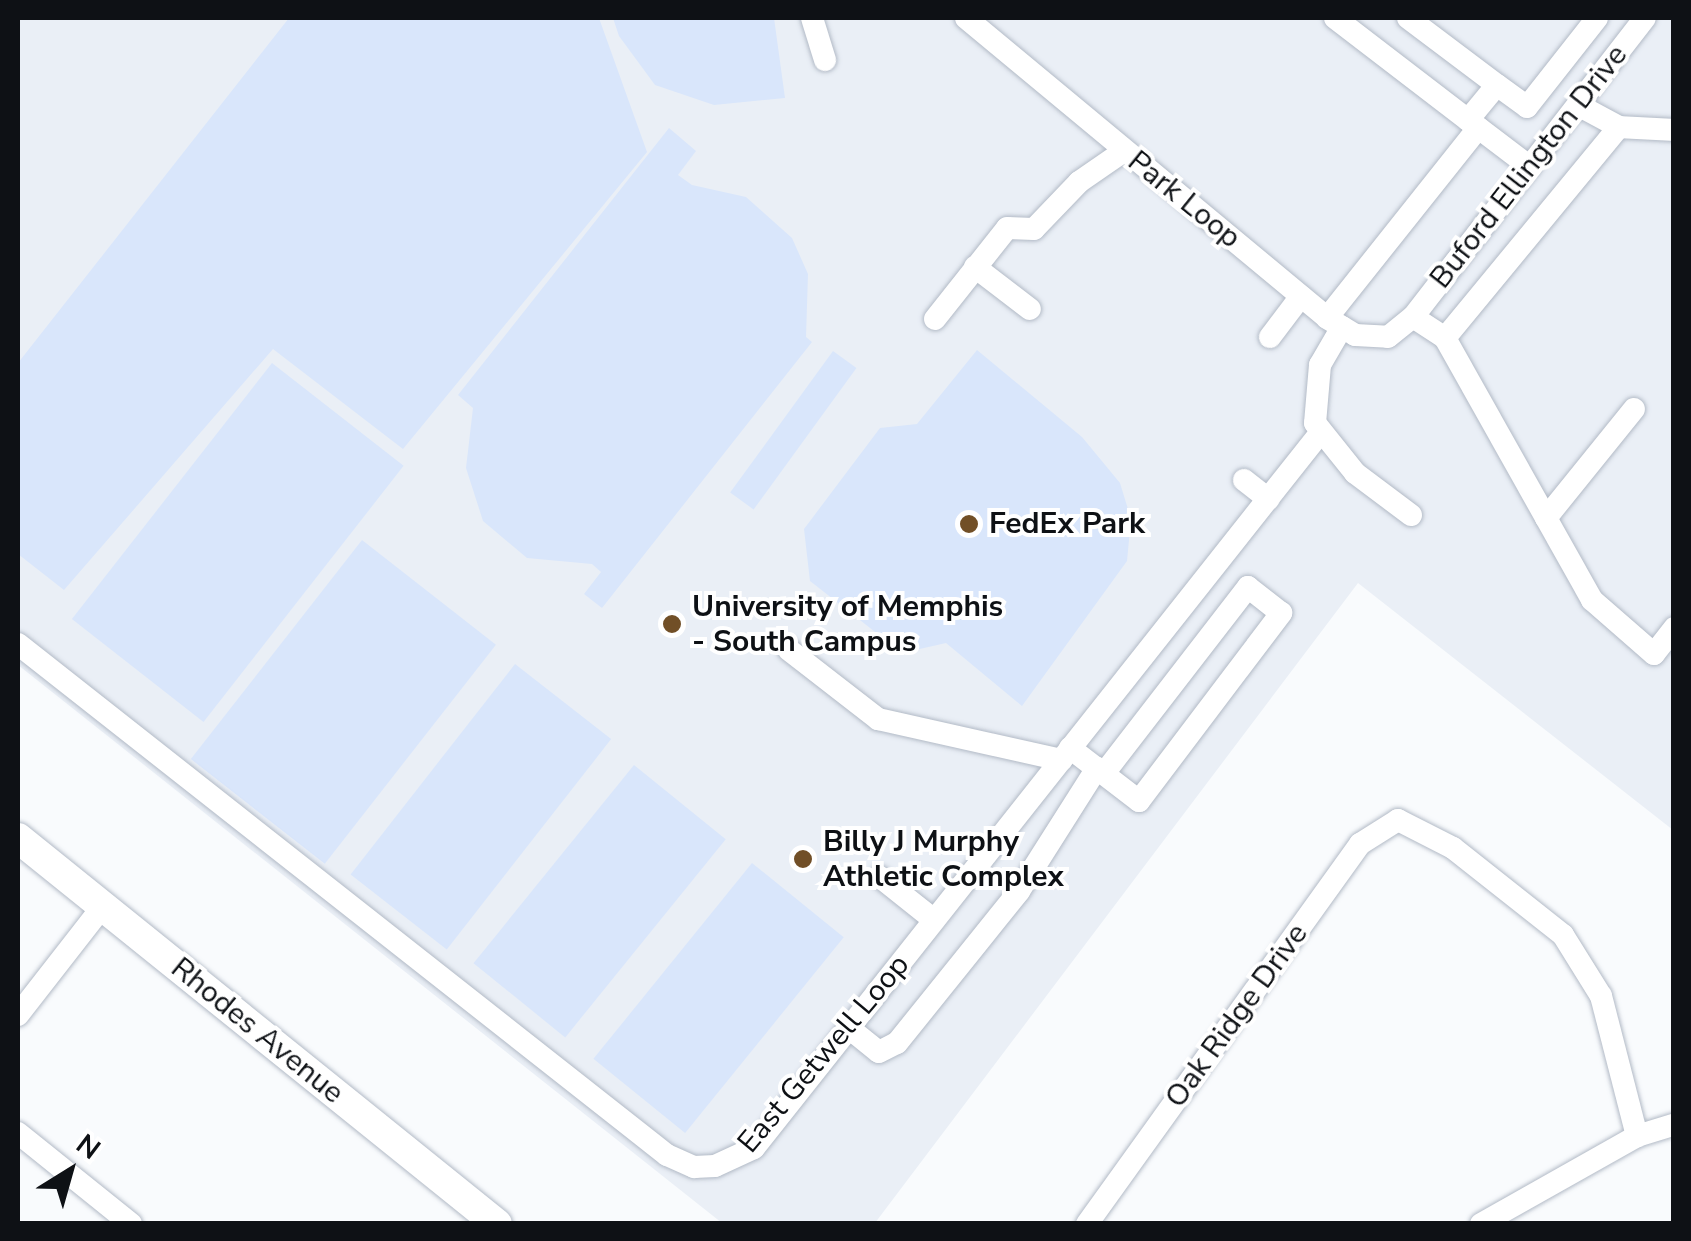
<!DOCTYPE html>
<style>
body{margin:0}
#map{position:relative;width:1691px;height:1241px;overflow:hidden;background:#f9fbfd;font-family:"Nunito Sans",sans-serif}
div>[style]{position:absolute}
.built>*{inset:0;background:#eaeff6}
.green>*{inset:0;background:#d9e6fb;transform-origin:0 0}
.roads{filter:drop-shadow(0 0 2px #b2bac6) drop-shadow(0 0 2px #b2bac6)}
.minor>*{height:22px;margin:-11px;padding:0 11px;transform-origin:11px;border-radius:11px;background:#fff}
.major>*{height:30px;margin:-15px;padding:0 15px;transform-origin:15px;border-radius:15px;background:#fff}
.dots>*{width:28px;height:28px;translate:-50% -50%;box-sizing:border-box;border:5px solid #fff;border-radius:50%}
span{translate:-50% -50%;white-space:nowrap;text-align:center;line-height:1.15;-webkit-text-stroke:8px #fff;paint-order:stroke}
.street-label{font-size:30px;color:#0e1115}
.poi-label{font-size:30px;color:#0e1115;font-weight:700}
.left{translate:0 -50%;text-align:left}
.frame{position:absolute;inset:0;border:20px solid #0e1115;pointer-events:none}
.north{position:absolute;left:20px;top:1121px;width:100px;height:100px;-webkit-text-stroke:8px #fff;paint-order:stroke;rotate:37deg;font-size:28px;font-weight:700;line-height:40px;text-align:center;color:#0e1115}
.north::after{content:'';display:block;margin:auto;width:35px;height:45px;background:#0e1115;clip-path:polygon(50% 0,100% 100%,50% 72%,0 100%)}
</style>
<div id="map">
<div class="built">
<i style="clip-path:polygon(18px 18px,1673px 18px,1673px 830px,1358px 583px,875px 1223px,722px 1223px,18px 665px)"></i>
</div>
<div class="green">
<i style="clip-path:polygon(289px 18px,599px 18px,647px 152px,403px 449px,273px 349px,64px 590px,18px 554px,18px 363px)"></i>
<i style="clip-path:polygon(613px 18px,774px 18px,785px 98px,714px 105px,655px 85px,619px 36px)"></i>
<i style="clip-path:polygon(669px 128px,696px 151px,678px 175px,692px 185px,746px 197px,792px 238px,808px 274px,806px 337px,812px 342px,602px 608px,584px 594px,601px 572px,592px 564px,527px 558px,483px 521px,466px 468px,473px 408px,458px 395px)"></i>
<i style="clip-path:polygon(977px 350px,1082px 437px,1120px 483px,1131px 519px,1127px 561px,1022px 706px,946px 643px,902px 653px,810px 581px,804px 529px,880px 428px,917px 424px)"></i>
<i style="left:833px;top:351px;width:29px;height:175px;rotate:36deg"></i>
<i style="left:272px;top:363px;width:167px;height:325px;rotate:38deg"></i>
<i style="left:362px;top:540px;width:170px;height:278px;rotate:38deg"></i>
<i style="left:515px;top:664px;width:122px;height:267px;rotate:38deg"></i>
<i style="left:634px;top:765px;width:118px;height:255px;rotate:39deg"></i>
<i style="left:752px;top:863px;width:118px;height:252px;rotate:39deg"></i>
</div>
<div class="roads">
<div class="minor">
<i style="left:812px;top:18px;width:44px;rotate:72.8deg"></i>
<i style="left:966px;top:18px;width:469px;rotate:39.7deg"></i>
<i style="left:1327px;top:318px;width:33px;rotate:31deg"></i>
<i style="left:1355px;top:335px;width:33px;rotate:3deg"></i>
<i style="left:1388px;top:337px;width:32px;rotate:-39deg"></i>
<i style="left:1413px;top:317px;width:378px;rotate:-52.2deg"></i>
<i style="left:1335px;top:18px;width:168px;rotate:37.5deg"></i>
<i style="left:1408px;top:18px;width:111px;rotate:37deg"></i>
<i style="left:1578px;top:105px;width:47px;rotate:28.2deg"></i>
<i style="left:1530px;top:167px;width:78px;rotate:-142.8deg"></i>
<i style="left:1468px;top:120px;width:45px;rotate:-50.4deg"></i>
<i style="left:1497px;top:85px;width:37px;rotate:36deg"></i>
<i style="left:1527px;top:107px;width:113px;rotate:-51.8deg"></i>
<i style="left:975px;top:267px;width:69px;rotate:37.4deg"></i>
<i style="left:1413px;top:317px;width:38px;rotate:33deg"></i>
<i style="left:1445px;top:338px;width:300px;rotate:60.7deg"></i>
<i style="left:1592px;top:600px;width:82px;rotate:41.1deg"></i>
<i style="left:1654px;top:654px;width:33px;rotate:-52deg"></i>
<i style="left:1327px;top:318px;width:243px;rotate:-51.5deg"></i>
<i style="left:935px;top:319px;width:116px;rotate:-51.6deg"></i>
<i style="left:1007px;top:228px;width:27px;rotate:2deg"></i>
<i style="left:1034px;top:229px;width:65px;rotate:-46.2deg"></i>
<i style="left:1079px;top:182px;width:55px;rotate:-34.6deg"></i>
<i style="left:1342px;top:327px;width:44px;rotate:120.1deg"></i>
<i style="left:1320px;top:365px;width:58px;rotate:94.9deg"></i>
<i style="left:1315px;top:423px;width:64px;rotate:51.3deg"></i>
<i style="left:1355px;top:473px;width:70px;rotate:36.9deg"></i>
<i style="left:1270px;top:337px;width:51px;rotate:-52.9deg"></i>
<i style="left:1445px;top:338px;width:273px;rotate:-50.5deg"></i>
<i style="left:1619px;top:127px;width:55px;rotate:3.1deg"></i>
<i style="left:1244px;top:480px;width:31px;rotate:38deg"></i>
<i style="left:1546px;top:518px;width:140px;rotate:-51.1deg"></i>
<i style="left:18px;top:644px;width:826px;rotate:38.22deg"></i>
<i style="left:667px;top:1155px;width:30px;rotate:24deg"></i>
<i style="left:694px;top:1167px;width:21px;rotate:-3deg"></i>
<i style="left:715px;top:1166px;width:43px;rotate:-24.8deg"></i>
<i style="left:754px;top:1148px;width:912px;rotate:-51.63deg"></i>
<i style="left:789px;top:650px;width:113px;rotate:37.8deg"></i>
<i style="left:878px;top:719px;width:188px;rotate:12.6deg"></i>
<i style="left:1070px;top:748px;width:87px;rotate:37.5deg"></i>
<i style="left:1139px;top:801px;width:236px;rotate:-52.9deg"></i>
<i style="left:1281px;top:613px;width:42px;rotate:-141.8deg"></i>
<i style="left:1248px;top:587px;width:235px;rotate:127.7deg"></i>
<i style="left:880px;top:877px;width:69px;rotate:38.5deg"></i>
<i style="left:18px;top:1015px;width:137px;rotate:-52.1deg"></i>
<i style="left:849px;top:1028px;width:38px;rotate:39deg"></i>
<i style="left:879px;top:1052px;width:20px;rotate:-27deg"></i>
<i style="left:897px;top:1043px;width:195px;rotate:-51.2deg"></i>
<i style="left:1019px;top:891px;width:146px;rotate:-57.6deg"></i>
<i style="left:18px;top:1133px;width:145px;rotate:38.8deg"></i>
<i style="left:1087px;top:1224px;width:468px;rotate:-54.3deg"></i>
<i style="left:1360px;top:844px;width:45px;rotate:-32.3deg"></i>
<i style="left:1398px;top:820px;width:62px;rotate:27deg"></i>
<i style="left:1453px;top:848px;width:140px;rotate:38.3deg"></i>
<i style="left:1563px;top:935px;width:72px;rotate:58.1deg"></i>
<i style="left:1601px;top:996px;width:145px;rotate:75.6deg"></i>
<i style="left:1481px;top:1224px;width:179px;rotate:-29.4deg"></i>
<i style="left:1637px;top:1136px;width:39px;rotate:-17deg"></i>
</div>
<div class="major">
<i style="left:18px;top:838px;width:615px;rotate:38.86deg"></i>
</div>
</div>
<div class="dots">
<i style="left:969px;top:524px;background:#714f27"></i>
<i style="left:672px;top:624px;background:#714f27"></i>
<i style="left:803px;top:859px;background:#714f27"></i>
</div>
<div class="street-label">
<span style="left:1529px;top:167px;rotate:-52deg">Buford Ellington Drive</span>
<span style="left:1184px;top:200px;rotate:39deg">Park Loop</span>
<span style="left:1237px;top:1016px;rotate:-54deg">Oak Ridge Drive</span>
<span style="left:257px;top:1031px;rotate:39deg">Rhodes Avenue</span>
<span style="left:824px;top:1054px;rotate:-50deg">East Getwell Loop</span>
</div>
<div class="poi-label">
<span class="left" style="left:989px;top:524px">FedEx Park</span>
<span class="left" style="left:692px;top:624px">University of Memphis<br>- South Campus</span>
<span class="left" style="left:823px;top:859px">Billy J Murphy<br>Athletic Complex</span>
</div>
<div class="frame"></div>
<div class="north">N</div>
</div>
